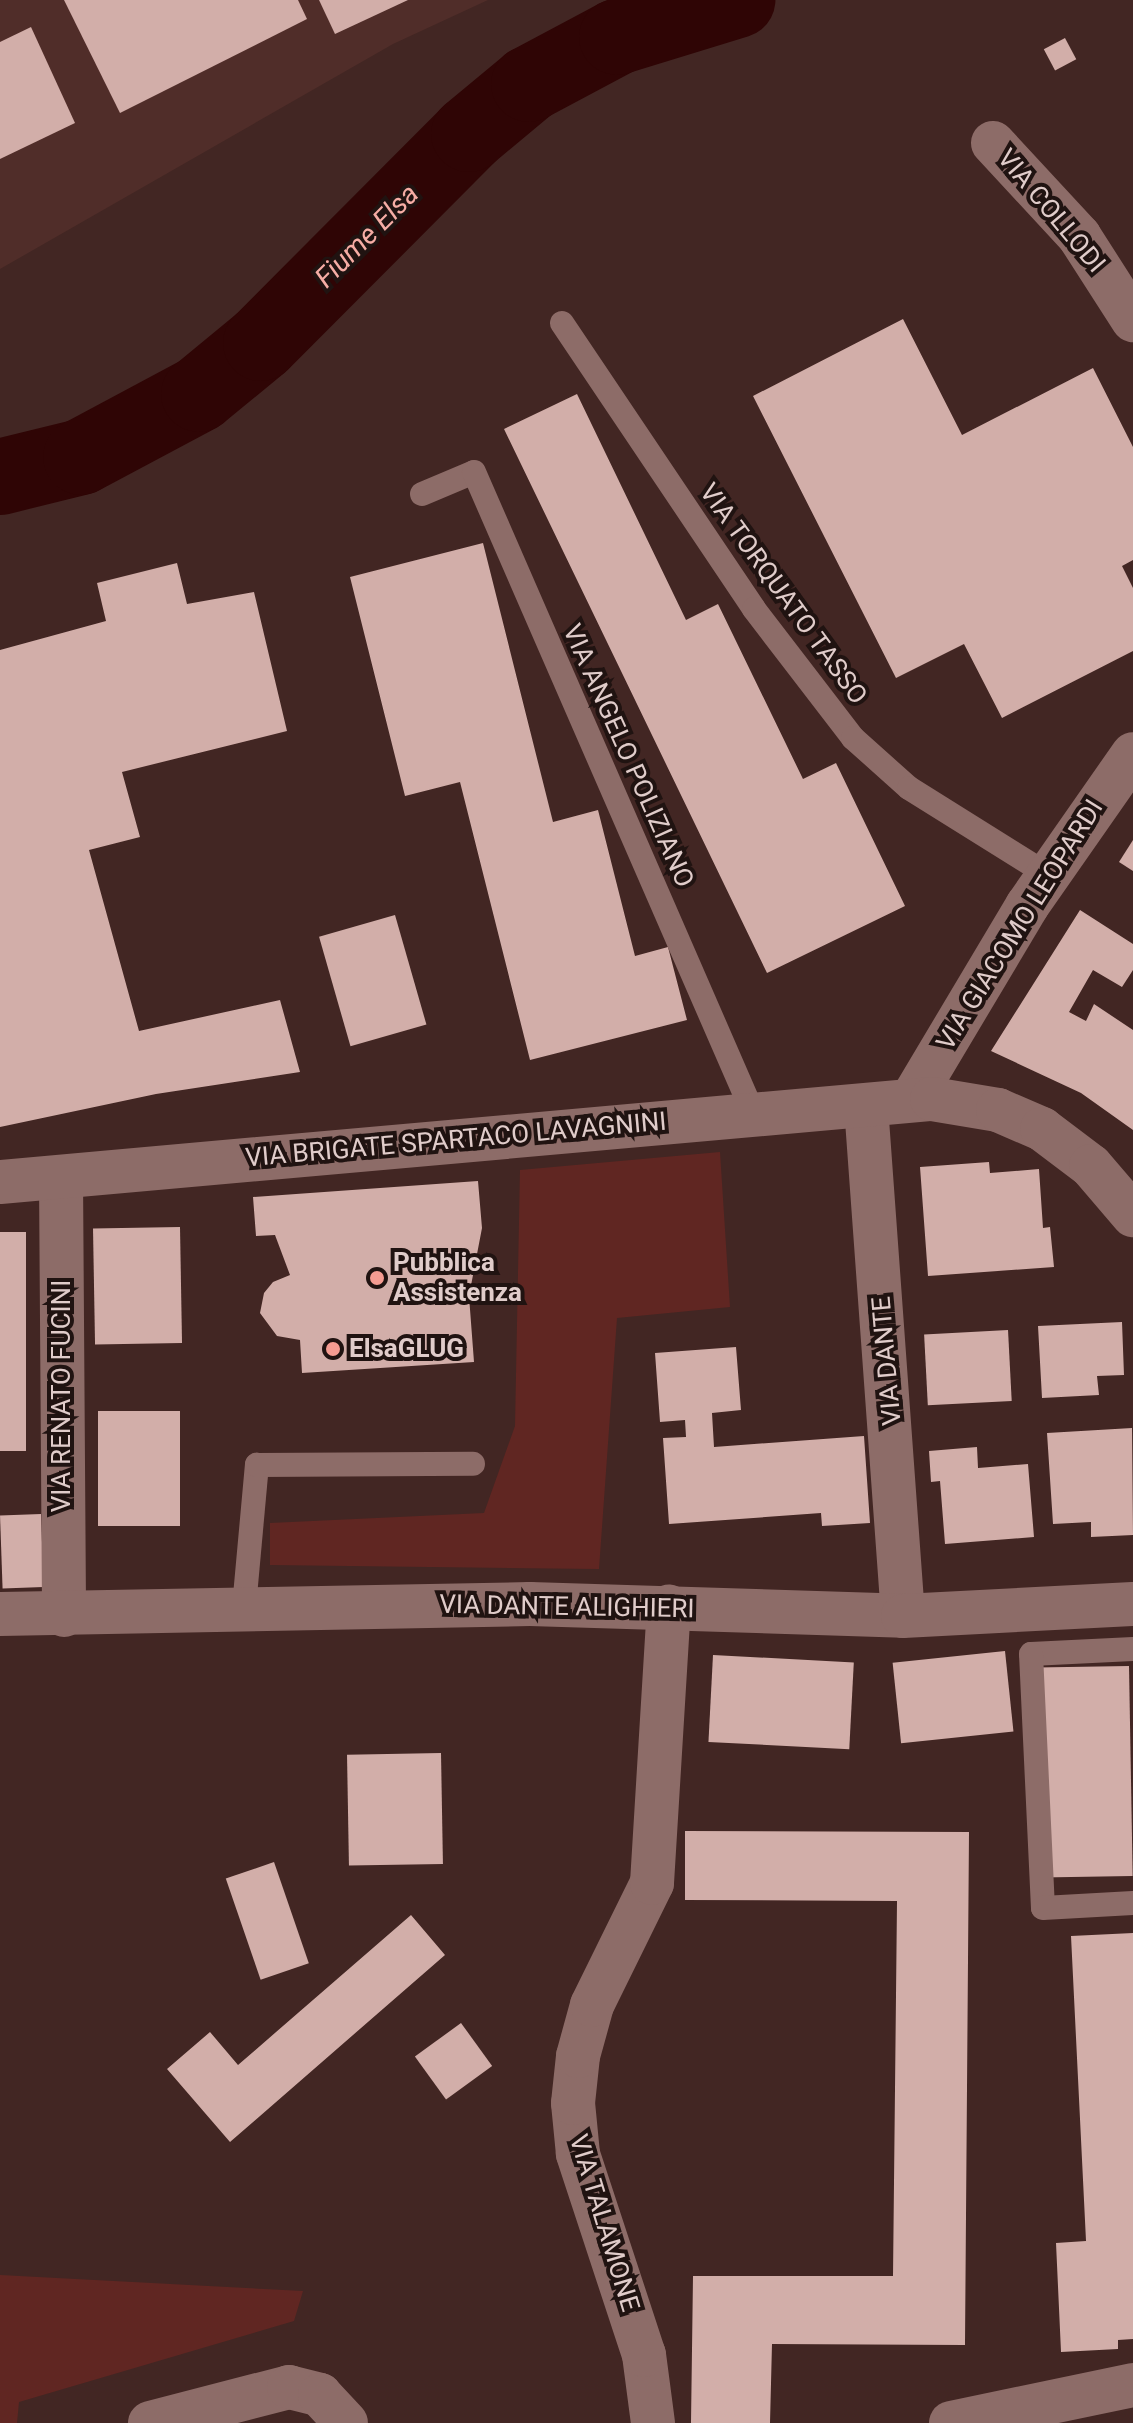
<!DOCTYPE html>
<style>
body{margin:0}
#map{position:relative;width:1133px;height:2423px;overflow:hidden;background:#422623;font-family:Roboto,sans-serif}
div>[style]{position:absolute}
.built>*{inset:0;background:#502d29}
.green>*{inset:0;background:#602622}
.river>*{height:76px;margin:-38px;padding:0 38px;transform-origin:38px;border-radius:38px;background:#2f0505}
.building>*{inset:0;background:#d2aea9;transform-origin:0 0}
.service>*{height:24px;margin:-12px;padding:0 12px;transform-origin:12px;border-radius:12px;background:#8d6c68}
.minor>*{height:44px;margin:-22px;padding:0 22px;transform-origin:22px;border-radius:22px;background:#8d6c68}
.dots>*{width:22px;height:22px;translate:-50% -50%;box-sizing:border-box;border:4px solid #201311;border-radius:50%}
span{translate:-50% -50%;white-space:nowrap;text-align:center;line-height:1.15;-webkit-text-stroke:8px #201311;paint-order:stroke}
.street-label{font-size:26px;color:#e0ccca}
.poi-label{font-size:26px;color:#e0ccca;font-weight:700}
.left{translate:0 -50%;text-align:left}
.water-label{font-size:28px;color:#f6ada5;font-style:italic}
</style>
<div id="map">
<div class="built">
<i style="clip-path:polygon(0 0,488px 0,393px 44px,0 269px)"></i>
</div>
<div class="green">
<i style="clip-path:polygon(720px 1152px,730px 1307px,617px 1318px,599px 1569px,270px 1565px,270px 1523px,484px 1513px,515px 1426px,520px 1170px)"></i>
<i style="clip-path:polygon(0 2275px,303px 2291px,294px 2321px,19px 2402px,17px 2423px,0 2423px)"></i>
</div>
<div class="river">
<i style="left:0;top:477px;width:83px;rotate:-13.9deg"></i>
<i style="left:81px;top:457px;width:134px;rotate:-28.1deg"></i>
<i style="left:199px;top:394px;width:80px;rotate:-39.4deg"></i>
<i style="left:261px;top:343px;width:295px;rotate:-45.1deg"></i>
<i style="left:469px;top:134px;width:78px;rotate:-39.8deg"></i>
<i style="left:529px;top:84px;width:100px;rotate:-28.1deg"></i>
<i style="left:617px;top:37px;width:126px;rotate:-17.1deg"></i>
</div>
<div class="building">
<i style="clip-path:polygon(64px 0,298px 0,307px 19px,120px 113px)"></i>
<i style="clip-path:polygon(319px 0,408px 0,335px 34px)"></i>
<i style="clip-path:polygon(31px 27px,75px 123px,0 159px,0 42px)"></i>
<i style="left:1065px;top:38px;width:24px;height:24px;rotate:62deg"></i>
<i style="clip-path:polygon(903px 319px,962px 435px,1093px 368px,1133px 447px,1133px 560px,1122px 566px,1133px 588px,1133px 651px,1002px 718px,964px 644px,896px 678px,753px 396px)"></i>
<i style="clip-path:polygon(577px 394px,686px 620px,718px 604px,803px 779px,836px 763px,905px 906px,767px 973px,504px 429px)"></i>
<i style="clip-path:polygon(483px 543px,553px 822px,598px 810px,635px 956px,668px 947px,687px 1020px,530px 1060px,460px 782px,405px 796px,350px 577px)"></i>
<i style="clip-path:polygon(177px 563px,187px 604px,254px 592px,287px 731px,122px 772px,140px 837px,89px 850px,139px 1031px,280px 1000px,300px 1072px,156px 1094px,0 1127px,0 650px,106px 621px,97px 583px)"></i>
<i style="clip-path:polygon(1133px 840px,1133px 871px,1119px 862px)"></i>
<i style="clip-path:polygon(1080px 910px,1133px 944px,1133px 970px,1122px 987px,1093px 970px,1069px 1012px,1086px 1021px,1094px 1004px,1133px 1030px,1133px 1130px,1081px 1093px,991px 1051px)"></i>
<i style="left:395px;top:915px;width:114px;height:79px;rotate:74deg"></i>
<i style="clip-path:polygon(989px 1162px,990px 1173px,1039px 1169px,1043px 1228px,1050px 1227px,1054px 1267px,928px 1276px,920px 1167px)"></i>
<i style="clip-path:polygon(478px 1181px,482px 1228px,469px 1296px,474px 1362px,302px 1373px,300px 1340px,277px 1336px,260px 1313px,264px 1293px,273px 1282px,290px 1275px,275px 1235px,256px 1236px,253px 1197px)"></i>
<i style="left:180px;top:1227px;width:116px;height:87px;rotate:89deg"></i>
<i style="left:0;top:1232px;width:26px;height:219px"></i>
<i style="clip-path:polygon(1122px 1322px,1124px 1375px,1097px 1376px,1099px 1395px,1042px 1398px,1038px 1326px)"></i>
<i style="left:1008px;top:1330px;width:71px;height:84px;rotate:87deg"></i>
<i style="clip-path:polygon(736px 1347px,741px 1410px,712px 1413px,714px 1447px,864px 1436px,870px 1523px,822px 1526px,821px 1513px,669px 1524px,663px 1438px,686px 1437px,685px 1420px,660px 1422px,655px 1353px)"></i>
<i style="left:98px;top:1411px;width:82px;height:115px"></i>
<i style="clip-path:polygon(1132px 1428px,1133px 1535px,1091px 1537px,1091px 1522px,1053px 1524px,1047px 1433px)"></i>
<i style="clip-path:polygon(977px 1447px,978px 1468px,1028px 1464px,1034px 1537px,945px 1544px,940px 1481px,931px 1482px,929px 1451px)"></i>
<i style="left:41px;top:1514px;width:73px;height:41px;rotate:88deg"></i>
<i style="left:1005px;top:1651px;width:81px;height:113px;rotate:84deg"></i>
<i style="left:713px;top:1655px;width:141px;height:87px;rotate:3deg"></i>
<i style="left:1129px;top:1666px;width:210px;height:92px;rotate:89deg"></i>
<i style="left:441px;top:1753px;width:111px;height:94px;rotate:89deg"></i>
<i style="clip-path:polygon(685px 1831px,969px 1832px,965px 2345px,772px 2344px,770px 2423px,691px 2423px,693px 2276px,893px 2276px,897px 1901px,685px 1900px)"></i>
<i style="left:274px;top:1862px;width:107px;height:51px;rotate:71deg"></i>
<i style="clip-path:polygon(411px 1915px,445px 1955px,230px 2142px,167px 2069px,210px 2032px,238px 2065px)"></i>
<i style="clip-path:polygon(1133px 1933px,1133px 2339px,1118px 2340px,1118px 2349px,1061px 2352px,1056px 2243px,1086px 2241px,1071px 1936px)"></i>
<i style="left:461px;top:2023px;width:53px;height:57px;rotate:54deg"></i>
</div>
<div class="service">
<i style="left:562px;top:323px;width:344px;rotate:56.1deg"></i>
<i style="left:754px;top:609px;width:163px;rotate:52.5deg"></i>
<i style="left:853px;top:738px;width:75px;rotate:41.8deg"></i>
<i style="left:909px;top:788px;width:164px;rotate:32deg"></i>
<i style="left:422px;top:494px;width:56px;rotate:-22.9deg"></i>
<i style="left:474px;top:472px;width:701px;rotate:66.47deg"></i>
<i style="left:244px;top:1607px;width:143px;rotate:-84.8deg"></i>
<i style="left:257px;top:1465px;width:216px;rotate:-0.3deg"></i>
<i style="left:1133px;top:1649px;width:102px;rotate:177.2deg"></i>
<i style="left:1031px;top:1654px;width:254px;rotate:87.3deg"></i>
<i style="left:1043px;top:1908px;width:90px;rotate:-3.2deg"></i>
</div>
<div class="minor">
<i style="left:993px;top:143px;width:127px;rotate:47.2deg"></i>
<i style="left:1079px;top:236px;width:100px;rotate:57.3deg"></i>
<i style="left:912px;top:1099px;width:225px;rotate:-59.2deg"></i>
<i style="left:1027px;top:906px;width:185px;rotate:-55.1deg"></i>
<i style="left:866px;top:1106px;width:511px;rotate:85.85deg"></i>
<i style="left:61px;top:1177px;width:438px;rotate:89.6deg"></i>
<i style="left:0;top:1182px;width:936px;rotate:-5.09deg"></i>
<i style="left:932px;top:1099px;width:67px;rotate:9.5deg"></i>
<i style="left:998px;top:1110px;width:48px;rotate:23.4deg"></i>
<i style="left:1042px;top:1129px;width:61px;rotate:37.1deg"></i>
<i style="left:1091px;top:1166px;width:65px;rotate:49.4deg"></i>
<i style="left:0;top:1614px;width:530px;rotate:-1.08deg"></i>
<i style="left:530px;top:1604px;width:373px;rotate:1.8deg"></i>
<i style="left:903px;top:1616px;width:230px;rotate:-3deg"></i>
<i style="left:150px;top:2423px;width:144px;rotate:-14.5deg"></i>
<i style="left:289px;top:2387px;width:32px;rotate:14deg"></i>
<i style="left:320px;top:2395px;width:38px;rotate:47deg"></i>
<i style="left:653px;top:2423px;width:69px;rotate:-97.5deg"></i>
<i style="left:644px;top:2355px;width:212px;rotate:-108.2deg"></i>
<i style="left:578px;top:2154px;width:51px;rotate:-95.6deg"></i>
<i style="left:573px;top:2103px;width:47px;rotate:-83.9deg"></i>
<i style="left:578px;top:2056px;width:53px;rotate:-74.6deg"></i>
<i style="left:592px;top:2005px;width:136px;rotate:-63.8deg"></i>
<i style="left:652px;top:1883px;width:277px;rotate:-86.5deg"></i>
<i style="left:951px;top:2423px;width:186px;rotate:-11.8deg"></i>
</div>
<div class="dots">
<i style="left:377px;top:1278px;background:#f59c92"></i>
<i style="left:333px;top:1349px;background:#f59c92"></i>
</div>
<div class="street-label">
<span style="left:1051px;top:211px;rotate:50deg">VIA COLLODI</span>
<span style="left:783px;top:594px;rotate:54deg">VIA TORQUATO TASSO</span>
<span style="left:628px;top:756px;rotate:66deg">VIA ANGELO POLIZIANO</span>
<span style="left:1020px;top:925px;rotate:-58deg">VIA GIACOMO LEOPARDI</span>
<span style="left:456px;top:1140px;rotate:-5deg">VIA BRIGATE SPARTACO LAVAGNINI</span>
<span style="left:887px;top:1361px;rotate:-95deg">VIA DANTE</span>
<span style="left:62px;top:1396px;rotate:-90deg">VIA RENATO FUCINI</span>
<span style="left:567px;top:1607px;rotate:1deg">VIA DANTE ALIGHIERI</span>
<span style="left:604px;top:2223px;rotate:73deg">VIA TALAMONE</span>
</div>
<div class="poi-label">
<span class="left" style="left:393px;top:1278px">Pubblica<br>Assistenza</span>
<span class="left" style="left:349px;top:1349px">ElsaGLUG</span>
</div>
<div class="water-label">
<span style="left:367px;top:236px;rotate:-45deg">Fiume Elsa</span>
</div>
</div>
